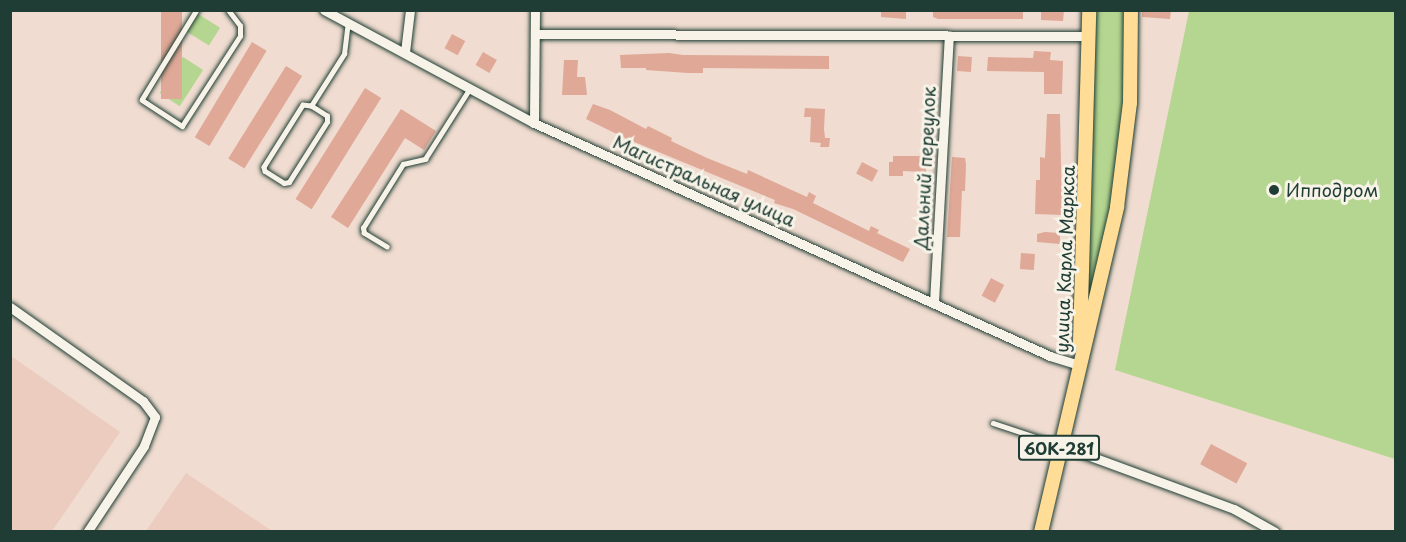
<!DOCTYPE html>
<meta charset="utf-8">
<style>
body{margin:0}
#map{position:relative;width:1406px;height:542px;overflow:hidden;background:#f0dcd0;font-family:"Playpen Sans",sans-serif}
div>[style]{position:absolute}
.built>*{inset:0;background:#ebccbf}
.green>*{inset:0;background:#b5d690;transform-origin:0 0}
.building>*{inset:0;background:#dfa897;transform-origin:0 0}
.roads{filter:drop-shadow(0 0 2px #1f3d34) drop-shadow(0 0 2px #1f3d34)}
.lane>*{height:4.5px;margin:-2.25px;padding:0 2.25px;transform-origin:2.25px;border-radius:2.25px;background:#f7f3e8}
.street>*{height:9px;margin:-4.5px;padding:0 4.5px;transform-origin:4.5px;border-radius:4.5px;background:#f7f3e8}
.primary>*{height:14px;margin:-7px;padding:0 7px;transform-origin:7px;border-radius:7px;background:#ffdd96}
.dots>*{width:16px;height:16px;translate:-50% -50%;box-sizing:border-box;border:3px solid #f7f3e8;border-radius:50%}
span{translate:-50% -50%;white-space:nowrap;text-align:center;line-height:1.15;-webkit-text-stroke:6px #f7f3e8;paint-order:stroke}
.shield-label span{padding:2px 4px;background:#f7f3e8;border:2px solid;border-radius:4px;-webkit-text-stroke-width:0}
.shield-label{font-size:16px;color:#1f3d34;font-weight:700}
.street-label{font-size:18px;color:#1f3d34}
.poi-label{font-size:18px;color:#1f3d34}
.left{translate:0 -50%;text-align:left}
.frame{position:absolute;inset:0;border:12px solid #1f3d34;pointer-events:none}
</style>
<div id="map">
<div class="built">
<i style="clip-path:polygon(11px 356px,120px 432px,52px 531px,11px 531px)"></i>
<i style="clip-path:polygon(186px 473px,272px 531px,146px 531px)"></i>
</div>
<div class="green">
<i style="clip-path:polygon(1089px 11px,1131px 11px,1117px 207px,1079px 365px)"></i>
<i style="clip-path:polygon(1189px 11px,1395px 11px,1395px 459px,1115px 370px)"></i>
<i style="left:198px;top:14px;width:26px;height:21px;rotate:32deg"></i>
<i style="left:183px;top:57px;width:24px;height:43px;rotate:33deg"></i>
</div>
<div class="building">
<i style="left:161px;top:10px;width:21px;height:89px"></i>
<i style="clip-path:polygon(881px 10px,906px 10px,906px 19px,881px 17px)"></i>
<i style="clip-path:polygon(933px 10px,1023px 10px,1023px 19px,938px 19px,933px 17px)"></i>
<i style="clip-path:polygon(1045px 10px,1064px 10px,1063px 21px,1041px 20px,1041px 11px)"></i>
<i style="clip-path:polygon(1142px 10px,1171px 10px,1170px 19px,1142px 17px)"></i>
<i style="left:452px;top:34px;width:15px;height:16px;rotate:28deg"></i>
<i style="left:252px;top:42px;width:17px;height:111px;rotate:31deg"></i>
<i style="clip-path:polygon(1034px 51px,1051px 52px,1050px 60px,1063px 61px,1062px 94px,1044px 94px,1044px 72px,987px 71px,988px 57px,1033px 58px)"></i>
<i style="left:483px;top:52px;width:16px;height:15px;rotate:30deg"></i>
<i style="clip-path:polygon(669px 53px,683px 55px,829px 56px,829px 69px,703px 68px,703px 73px,688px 73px,646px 70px,646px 68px,621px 68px,620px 55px)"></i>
<i style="left:958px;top:56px;width:14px;height:15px;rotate:4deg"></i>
<i style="clip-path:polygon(564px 60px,578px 60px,577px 77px,585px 77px,587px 95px,562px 95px)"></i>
<i style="left:286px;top:66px;width:19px;height:109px;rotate:32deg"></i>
<i style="left:365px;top:88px;width:19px;height:131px;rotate:32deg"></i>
<i style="clip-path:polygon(593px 104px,610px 110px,646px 129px,648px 126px,672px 138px,671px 141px,707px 158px,747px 174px,748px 170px,807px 197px,809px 192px,816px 196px,813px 203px,869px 231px,871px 226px,879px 230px,877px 233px,910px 249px,903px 262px,793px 209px,774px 203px,775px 200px,627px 139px,586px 119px)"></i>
<i style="clip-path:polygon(805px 108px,825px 109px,824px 129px,825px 138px,830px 138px,829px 147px,820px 147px,821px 143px,810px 142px,811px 117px,804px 117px)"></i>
<i style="clip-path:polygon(401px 109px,436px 131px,424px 150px,405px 138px,348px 228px,331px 217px)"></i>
<i style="clip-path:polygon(1047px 114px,1060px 114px,1062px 215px,1035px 214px,1036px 180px,1040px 180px,1040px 157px,1045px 158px)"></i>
<i style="clip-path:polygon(893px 156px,926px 156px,926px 172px,903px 171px,903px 176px,889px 176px,889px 162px,893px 162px)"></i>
<i style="clip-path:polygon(952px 157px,965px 158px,966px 164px,965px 191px,962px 191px,960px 237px,947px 237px)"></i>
<i style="left:862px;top:162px;width:18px;height:13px;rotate:27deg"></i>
<i style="clip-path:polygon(1045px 232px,1060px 233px,1060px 244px,1037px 242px,1037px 234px)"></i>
<i style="left:1021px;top:253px;width:14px;height:16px;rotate:4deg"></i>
<i style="left:991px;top:278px;width:15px;height:20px;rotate:28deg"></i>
<i style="left:1211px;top:444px;width:41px;height:23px;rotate:28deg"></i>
</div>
<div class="roads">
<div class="lane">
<i style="left:197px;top:10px;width:105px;rotate:121.4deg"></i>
<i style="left:142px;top:100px;width:48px;rotate:33deg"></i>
<i style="left:182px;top:126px;width:107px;rotate:-57.2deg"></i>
<i style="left:240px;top:36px;width:10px;rotate:-90deg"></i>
<i style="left:240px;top:26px;width:20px;rotate:-127deg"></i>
<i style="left:311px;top:106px;width:8px;rotate:-173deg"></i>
<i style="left:303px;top:105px;width:73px;rotate:122.2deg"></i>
<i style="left:264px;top:167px;width:4px;rotate:76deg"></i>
<i style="left:265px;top:171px;width:22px;rotate:32deg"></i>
<i style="left:284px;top:183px;width:5px;rotate:-11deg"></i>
<i style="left:289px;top:182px;width:71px;rotate:-57.7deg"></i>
<i style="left:327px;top:122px;width:6px;rotate:-90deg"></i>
<i style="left:327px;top:116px;width:19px;rotate:-148deg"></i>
<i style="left:311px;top:106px;width:62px;rotate:-57.6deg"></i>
<i style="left:344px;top:54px;width:31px;rotate:-83deg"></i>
<i style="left:387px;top:247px;width:27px;rotate:-149deg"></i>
<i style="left:364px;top:233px;width:5px;rotate:-101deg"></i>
<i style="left:363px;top:228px;width:75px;rotate:-58deg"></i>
<i style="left:403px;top:164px;width:23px;rotate:-13deg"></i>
<i style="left:425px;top:159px;width:84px;rotate:-57.6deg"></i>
<i style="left:993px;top:423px;width:71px;rotate:18.2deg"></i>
</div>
<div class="street">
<i style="left:324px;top:10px;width:238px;rotate:28.3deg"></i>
<i style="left:534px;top:123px;width:566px;rotate:24.3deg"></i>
<i style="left:1050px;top:356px;width:30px;rotate:17deg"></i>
<i style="left:535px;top:34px;width:554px;rotate:0.21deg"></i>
<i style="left:405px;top:52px;width:42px;rotate:-83.2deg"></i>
<i style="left:534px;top:123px;width:113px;rotate:-89.5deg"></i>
<i style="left:934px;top:302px;width:267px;rotate:-86.8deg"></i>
<i style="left:10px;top:307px;width:163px;rotate:35.3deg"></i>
<i style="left:143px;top:401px;width:20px;rotate:53deg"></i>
<i style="left:155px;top:417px;width:31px;rotate:111deg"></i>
<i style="left:144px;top:446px;width:103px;rotate:123.5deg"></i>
<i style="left:1060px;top:445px;width:185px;rotate:20.2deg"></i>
<i style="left:1234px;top:509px;width:47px;rotate:29.3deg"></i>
</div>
<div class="primary">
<i style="left:1080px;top:342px;width:332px;rotate:-88.4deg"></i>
<i style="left:1041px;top:532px;width:334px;rotate:-76.8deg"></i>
<i style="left:1117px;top:207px;width:105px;rotate:-82.9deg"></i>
<i style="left:1130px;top:103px;width:93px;rotate:-89.4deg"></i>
</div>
</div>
<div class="dots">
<i style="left:1274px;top:190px;background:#1f3d34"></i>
</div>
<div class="shield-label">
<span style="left:1059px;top:448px">60К-281</span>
</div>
<div class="street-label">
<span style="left:925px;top:168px;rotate:-87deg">Дальний переулок</span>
<span style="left:704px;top:181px;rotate:24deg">Магистральная улица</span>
<span style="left:1065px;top:259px;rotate:-88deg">улица Карла Маркса</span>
</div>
<div class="poi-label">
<span class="left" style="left:1286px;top:190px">Ипподром</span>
</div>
<div class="frame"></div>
</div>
